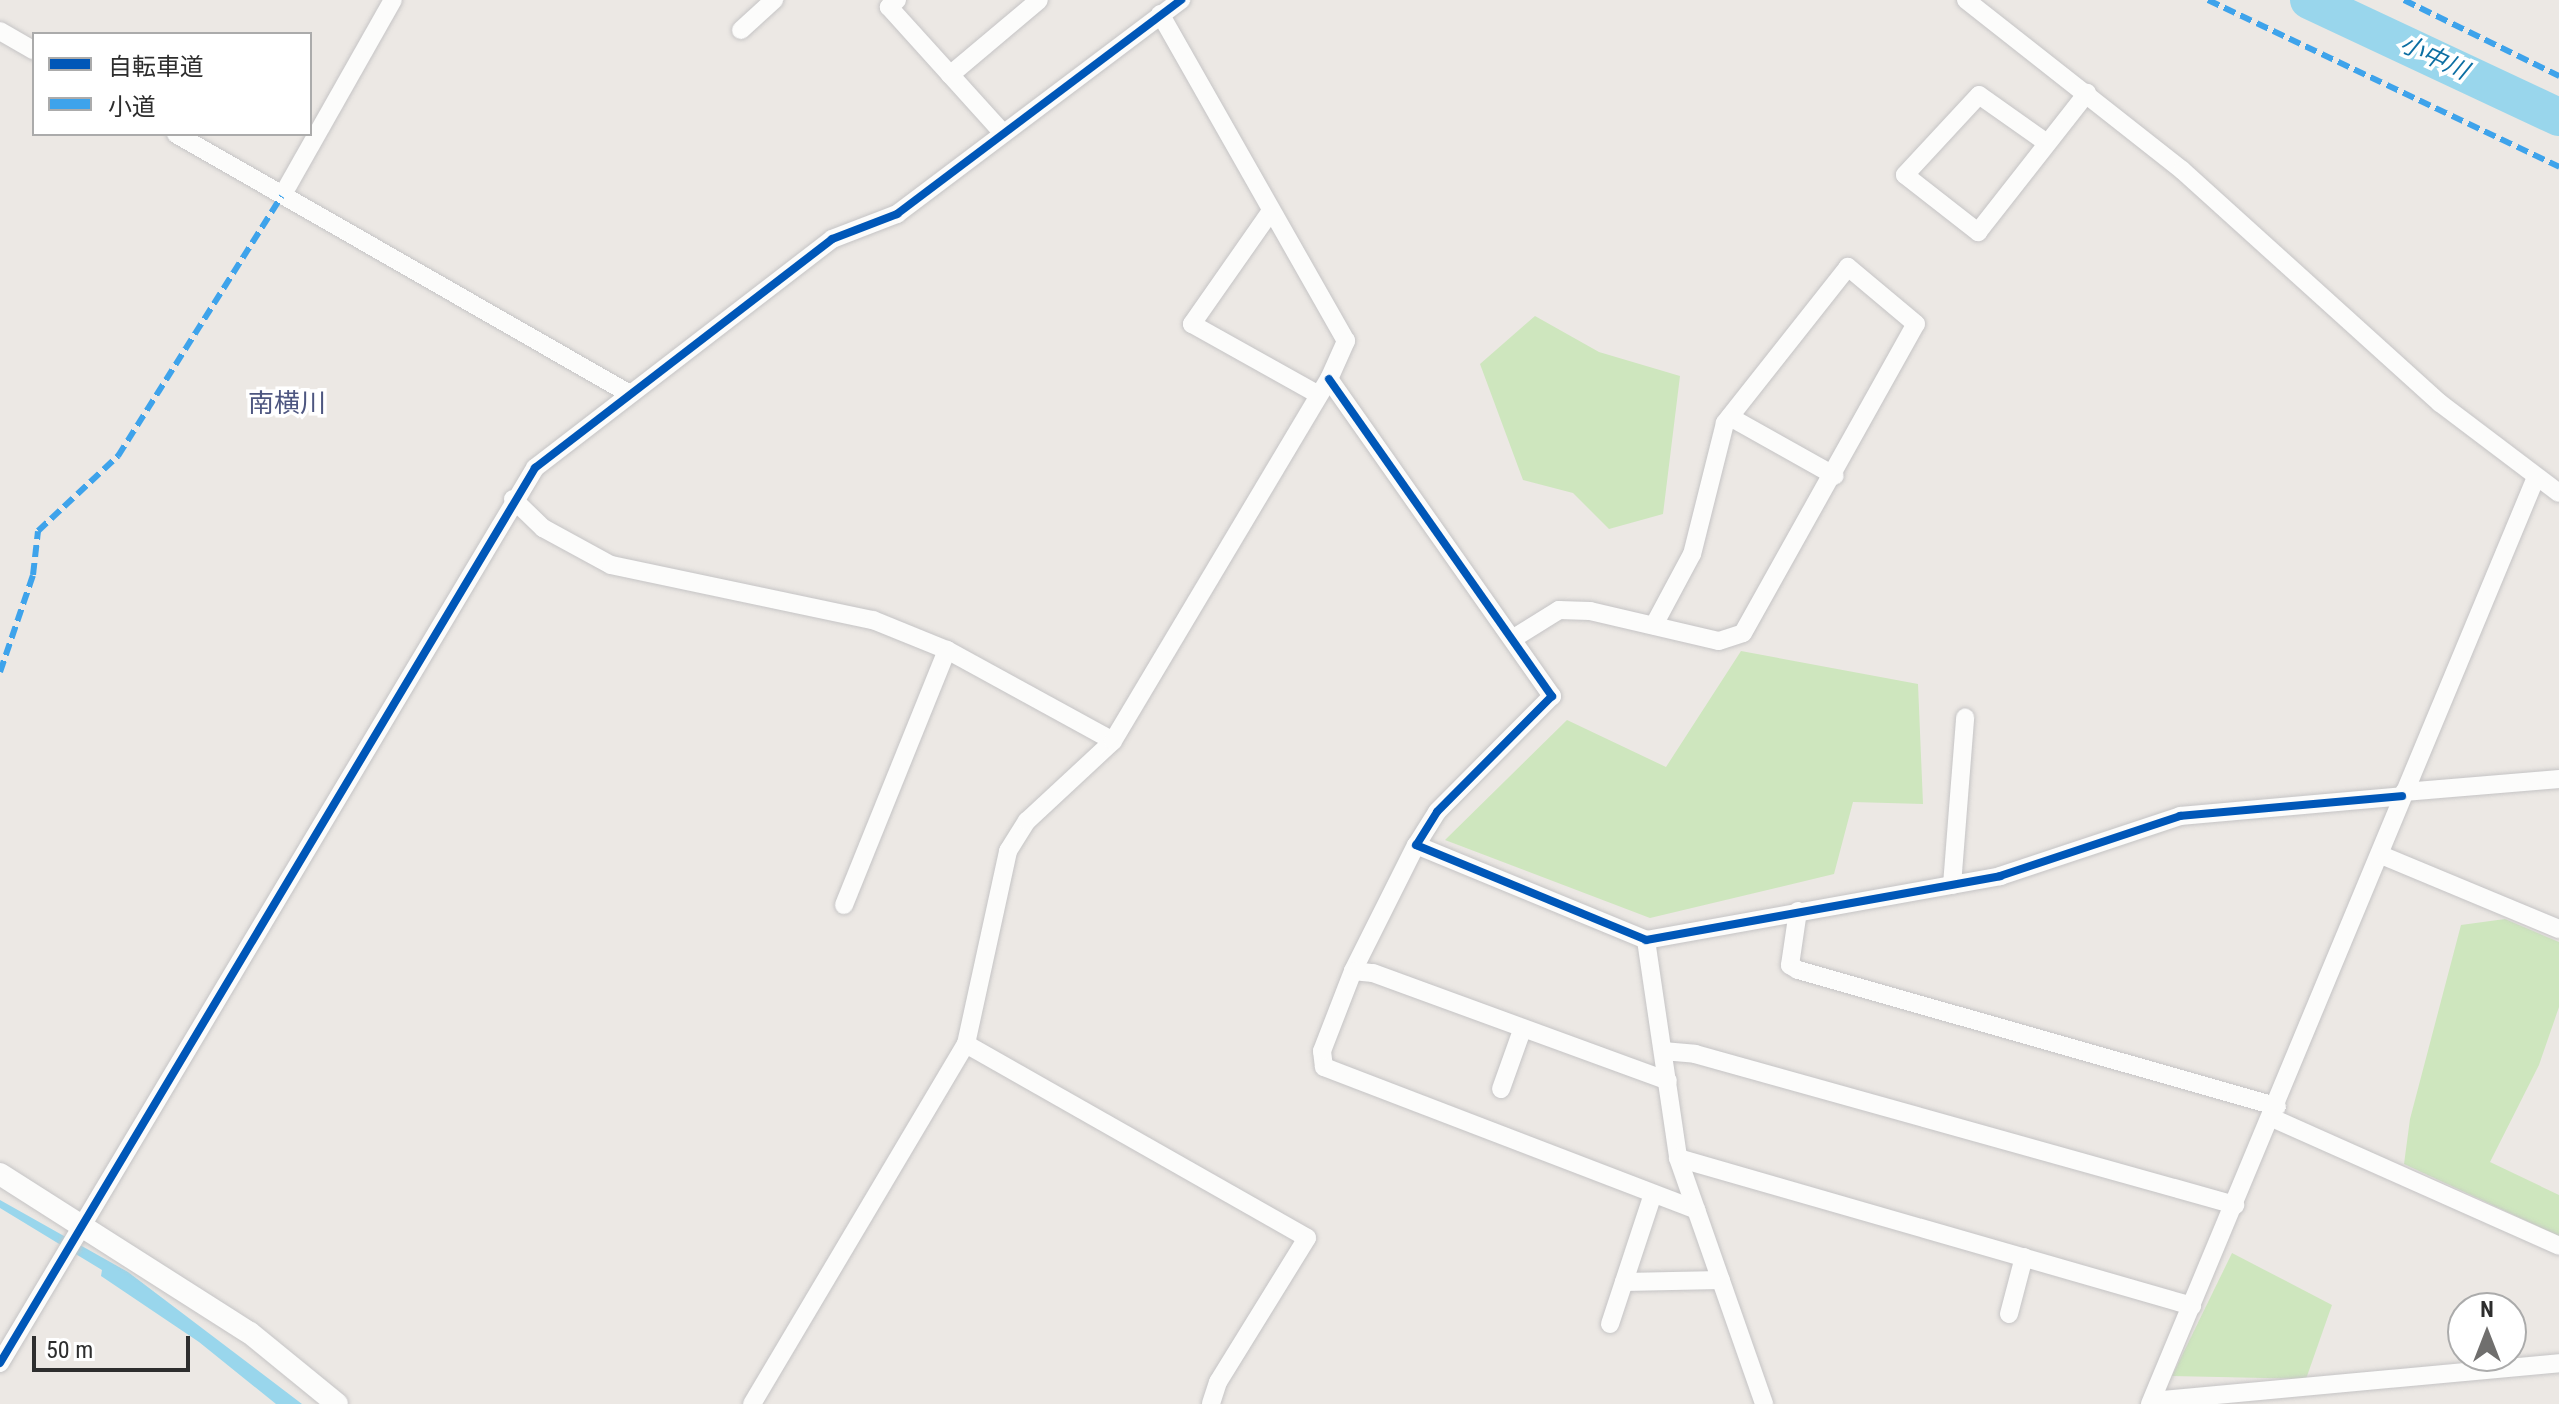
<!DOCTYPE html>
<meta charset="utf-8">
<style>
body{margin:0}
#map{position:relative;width:2559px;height:1404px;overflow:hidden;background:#ece8e4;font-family:"Roboto Condensed","Noto Sans JP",sans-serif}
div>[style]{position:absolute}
.green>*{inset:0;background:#cee6be}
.water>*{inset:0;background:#99d6ec}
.river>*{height:38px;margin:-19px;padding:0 19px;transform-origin:19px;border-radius:19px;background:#99d6ec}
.roads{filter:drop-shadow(0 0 2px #c5c4c5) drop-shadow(0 0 2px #c5c4c5)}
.minor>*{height:18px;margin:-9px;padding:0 9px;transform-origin:9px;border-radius:9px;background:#fcfcfb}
.tertiary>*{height:22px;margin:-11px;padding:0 11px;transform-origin:11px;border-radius:11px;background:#fcfcfb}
.quiet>*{height:6px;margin-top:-3px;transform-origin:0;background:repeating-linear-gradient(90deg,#3ea3eb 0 12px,transparent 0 18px)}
.cycleway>*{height:8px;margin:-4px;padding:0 4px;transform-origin:4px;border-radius:4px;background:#0057b8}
span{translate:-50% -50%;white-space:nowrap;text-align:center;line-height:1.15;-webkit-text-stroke:7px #fff;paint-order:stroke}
.water-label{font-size:24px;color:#0d6fa3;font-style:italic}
.quarter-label{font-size:26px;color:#4d5680}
.legend{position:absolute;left:32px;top:32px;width:280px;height:104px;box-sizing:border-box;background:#fff;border:2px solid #ababab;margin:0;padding:10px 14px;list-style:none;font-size:24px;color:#2e2e2e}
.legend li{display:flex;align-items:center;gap:16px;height:40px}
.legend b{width:40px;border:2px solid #ababab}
.north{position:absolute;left:2447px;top:1292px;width:80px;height:80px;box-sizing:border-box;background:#fff;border:2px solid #ababab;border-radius:50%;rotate:0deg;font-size:22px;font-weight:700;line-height:32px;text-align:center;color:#2e2e2e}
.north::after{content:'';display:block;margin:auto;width:28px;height:36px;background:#706f6e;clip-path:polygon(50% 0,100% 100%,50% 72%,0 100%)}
.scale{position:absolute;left:32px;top:1336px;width:158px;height:36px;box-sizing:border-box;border:4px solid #2e2e2e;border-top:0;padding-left:10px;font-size:24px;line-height:28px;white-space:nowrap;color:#2e2e2e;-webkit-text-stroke:6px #fff;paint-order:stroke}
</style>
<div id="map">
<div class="green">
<i style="clip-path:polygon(1535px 316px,1599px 352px,1680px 376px,1663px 514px,1609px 529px,1573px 493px,1523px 480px,1480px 364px)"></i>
<i style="clip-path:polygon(1741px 651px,1918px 684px,1923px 804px,1853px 802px,1834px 874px,1650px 918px,1445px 840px,1567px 720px,1666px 767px)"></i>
<i style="clip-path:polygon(2505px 919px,2559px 942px,2559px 1007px,2539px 1065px,2490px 1162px,2559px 1195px,2559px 1236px,2404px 1164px,2410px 1119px,2461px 925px)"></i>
<i style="clip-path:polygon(2232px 1253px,2332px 1305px,2306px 1379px,2172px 1376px)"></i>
</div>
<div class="water">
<i style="clip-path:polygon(0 1200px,128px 1272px,302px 1404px,276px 1404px,199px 1342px,101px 1276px,102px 1270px,0 1208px)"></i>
</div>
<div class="river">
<i style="left:2309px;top:0;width:276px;rotate:25.1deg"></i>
</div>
<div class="roads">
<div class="minor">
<i style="left:897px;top:0;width:11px;rotate:139deg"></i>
<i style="left:889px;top:7px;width:170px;rotate:47.9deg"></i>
<i style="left:1966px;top:0;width:275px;rotate:38.2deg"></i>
<i style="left:2182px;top:170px;width:348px;rotate:42.1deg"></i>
<i style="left:2440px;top:403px;width:149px;rotate:37.1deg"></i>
<i style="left:741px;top:30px;width:45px;rotate:-42.3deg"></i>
<i style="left:0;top:31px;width:39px;rotate:30deg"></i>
<i style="left:950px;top:75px;width:116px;rotate:-40.1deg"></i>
<i style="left:176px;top:134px;width:521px;rotate:29.81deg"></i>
<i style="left:2047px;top:143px;width:83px;rotate:-144.8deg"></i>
<i style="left:1979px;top:95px;width:109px;rotate:132.8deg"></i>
<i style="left:1905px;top:175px;width:93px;rotate:38deg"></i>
<i style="left:1978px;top:232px;width:177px;rotate:-51.9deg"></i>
<i style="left:282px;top:196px;width:225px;rotate:-60.5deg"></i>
<i style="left:1271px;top:211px;width:138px;rotate:125deg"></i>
<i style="left:1192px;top:324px;width:145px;rotate:29.2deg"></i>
<i style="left:1329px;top:379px;width:388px;rotate:54.9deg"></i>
<i style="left:1552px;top:696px;width:163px;rotate:134.8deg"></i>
<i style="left:1437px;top:812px;width:39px;rotate:122deg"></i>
<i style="left:1416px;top:845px;width:249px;rotate:22.4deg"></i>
<i style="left:1646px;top:940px;width:360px;rotate:-10.2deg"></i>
<i style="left:2000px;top:876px;width:190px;rotate:-18.4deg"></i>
<i style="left:2180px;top:816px;width:223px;rotate:-5.1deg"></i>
<i style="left:1730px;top:417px;width:120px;rotate:29.3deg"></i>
<i style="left:513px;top:499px;width:42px;rotate:44deg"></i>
<i style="left:543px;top:528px;width:77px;rotate:28.6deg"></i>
<i style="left:611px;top:565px;width:268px;rotate:11.9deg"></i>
<i style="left:873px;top:620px;width:80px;rotate:22.1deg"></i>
<i style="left:947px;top:650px;width:189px;rotate:28.7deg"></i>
<i style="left:1514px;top:638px;width:53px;rotate:-31.9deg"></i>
<i style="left:1559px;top:610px;width:31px;rotate:2deg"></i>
<i style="left:1590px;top:611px;width:132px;rotate:13.1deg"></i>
<i style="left:1719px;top:641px;width:25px;rotate:-18deg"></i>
<i style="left:1743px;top:633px;width:354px;rotate:-60.8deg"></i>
<i style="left:1916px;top:324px;width:89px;rotate:-140deg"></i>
<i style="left:1848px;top:267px;width:199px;rotate:128.3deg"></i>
<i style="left:1725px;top:423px;width:135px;rotate:104.1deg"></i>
<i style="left:1692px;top:554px;width:81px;rotate:118.2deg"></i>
<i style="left:2404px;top:792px;width:156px;rotate:-4.8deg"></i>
<i style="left:1416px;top:845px;width:141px;rotate:116.6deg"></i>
<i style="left:1353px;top:971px;width:86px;rotate:111.2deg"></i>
<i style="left:1322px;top:1051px;width:16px;rotate:83deg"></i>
<i style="left:1324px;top:1067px;width:399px;rotate:21deg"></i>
<i style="left:2381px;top:855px;width:193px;rotate:22.6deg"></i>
<i style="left:1952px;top:885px;width:168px;rotate:-85.5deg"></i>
<i style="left:844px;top:905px;width:275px;rotate:-68deg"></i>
<i style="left:1798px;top:911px;width:55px;rotate:98.4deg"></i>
<i style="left:1790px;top:965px;width:9px;rotate:32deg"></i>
<i style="left:1798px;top:970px;width:498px;rotate:15.9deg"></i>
<i style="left:1646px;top:940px;width:220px;rotate:81.6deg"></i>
<i style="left:1678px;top:1158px;width:261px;rotate:70.7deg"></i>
<i style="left:1353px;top:971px;width:20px;rotate:6deg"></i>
<i style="left:1373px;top:973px;width:314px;rotate:20.1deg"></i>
<i style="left:966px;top:1044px;width:392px;rotate:29.6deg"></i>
<i style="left:1307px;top:1238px;width:169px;rotate:121.7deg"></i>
<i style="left:1218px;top:1382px;width:23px;rotate:108deg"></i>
<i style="left:1663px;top:1051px;width:32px;rotate:5deg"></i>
<i style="left:1695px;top:1054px;width:561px;rotate:15.62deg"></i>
<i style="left:1501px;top:1089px;width:63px;rotate:-70.4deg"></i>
<i style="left:2272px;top:1118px;width:314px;rotate:24deg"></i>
<i style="left:1678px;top:1158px;width:535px;rotate:16.06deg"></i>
<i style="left:1624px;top:1282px;width:97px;rotate:-1.2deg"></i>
<i style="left:2009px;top:1314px;width:59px;rotate:-75.3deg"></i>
<i style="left:1610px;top:1324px;width:137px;rotate:-71.7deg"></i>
<i style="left:0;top:1363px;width:1043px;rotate:-59.13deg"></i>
<i style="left:535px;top:468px;width:375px;rotate:-37.6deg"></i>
<i style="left:832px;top:239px;width:70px;rotate:-21deg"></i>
<i style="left:897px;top:214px;width:356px;rotate:-37deg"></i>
<i style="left:2152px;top:1401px;width:409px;rotate:-5.3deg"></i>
<i style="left:752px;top:1404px;width:419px;rotate:-59.3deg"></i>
<i style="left:966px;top:1044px;width:198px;rotate:-77.7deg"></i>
<i style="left:1008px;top:851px;width:36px;rotate:-58deg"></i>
<i style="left:1027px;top:821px;width:117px;rotate:-42.9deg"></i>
<i style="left:1113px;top:741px;width:422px;rotate:-59.2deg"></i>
<i style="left:1329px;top:379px;width:42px;rotate:-65.9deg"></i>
<i style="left:1346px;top:341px;width:376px;rotate:-119.6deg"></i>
<i style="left:2150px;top:1404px;width:1004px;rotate:-67.39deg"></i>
</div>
<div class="tertiary">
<i style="left:0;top:1174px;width:296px;rotate:32.5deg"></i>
<i style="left:250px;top:1333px;width:112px;rotate:39.2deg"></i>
</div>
</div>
<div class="quiet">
<i style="left:2208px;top:0;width:389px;rotate:25.4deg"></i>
<i style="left:2404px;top:0;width:173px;rotate:26.1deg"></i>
<i style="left:0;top:672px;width:102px;rotate:-71.2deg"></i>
<i style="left:33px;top:575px;width:44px;rotate:-83.5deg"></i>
<i style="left:38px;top:531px;width:110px;rotate:-43.2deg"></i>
<i style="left:118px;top:456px;width:307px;rotate:-57.8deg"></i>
</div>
<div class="cycleway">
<i style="left:1329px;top:379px;width:388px;rotate:54.9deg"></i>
<i style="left:1552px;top:696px;width:163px;rotate:134.8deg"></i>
<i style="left:1437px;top:812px;width:39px;rotate:122deg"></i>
<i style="left:1416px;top:845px;width:249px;rotate:22.4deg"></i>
<i style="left:1646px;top:940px;width:360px;rotate:-10.2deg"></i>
<i style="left:2000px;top:876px;width:190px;rotate:-18.4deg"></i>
<i style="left:2180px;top:816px;width:223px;rotate:-5.1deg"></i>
<i style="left:0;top:1363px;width:1043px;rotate:-59.13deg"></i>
<i style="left:535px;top:468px;width:375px;rotate:-37.6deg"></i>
<i style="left:832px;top:239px;width:70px;rotate:-21deg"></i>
<i style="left:897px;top:214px;width:356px;rotate:-37deg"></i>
</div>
<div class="water-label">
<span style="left:2434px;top:58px;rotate:25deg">小中川</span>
</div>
<div class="quarter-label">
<span style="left:287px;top:404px">南横川</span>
</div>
<ul class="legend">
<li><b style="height:10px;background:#0057b8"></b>自転車道</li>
<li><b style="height:10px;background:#3ea3eb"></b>小道</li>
</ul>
<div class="north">N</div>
<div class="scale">50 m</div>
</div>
